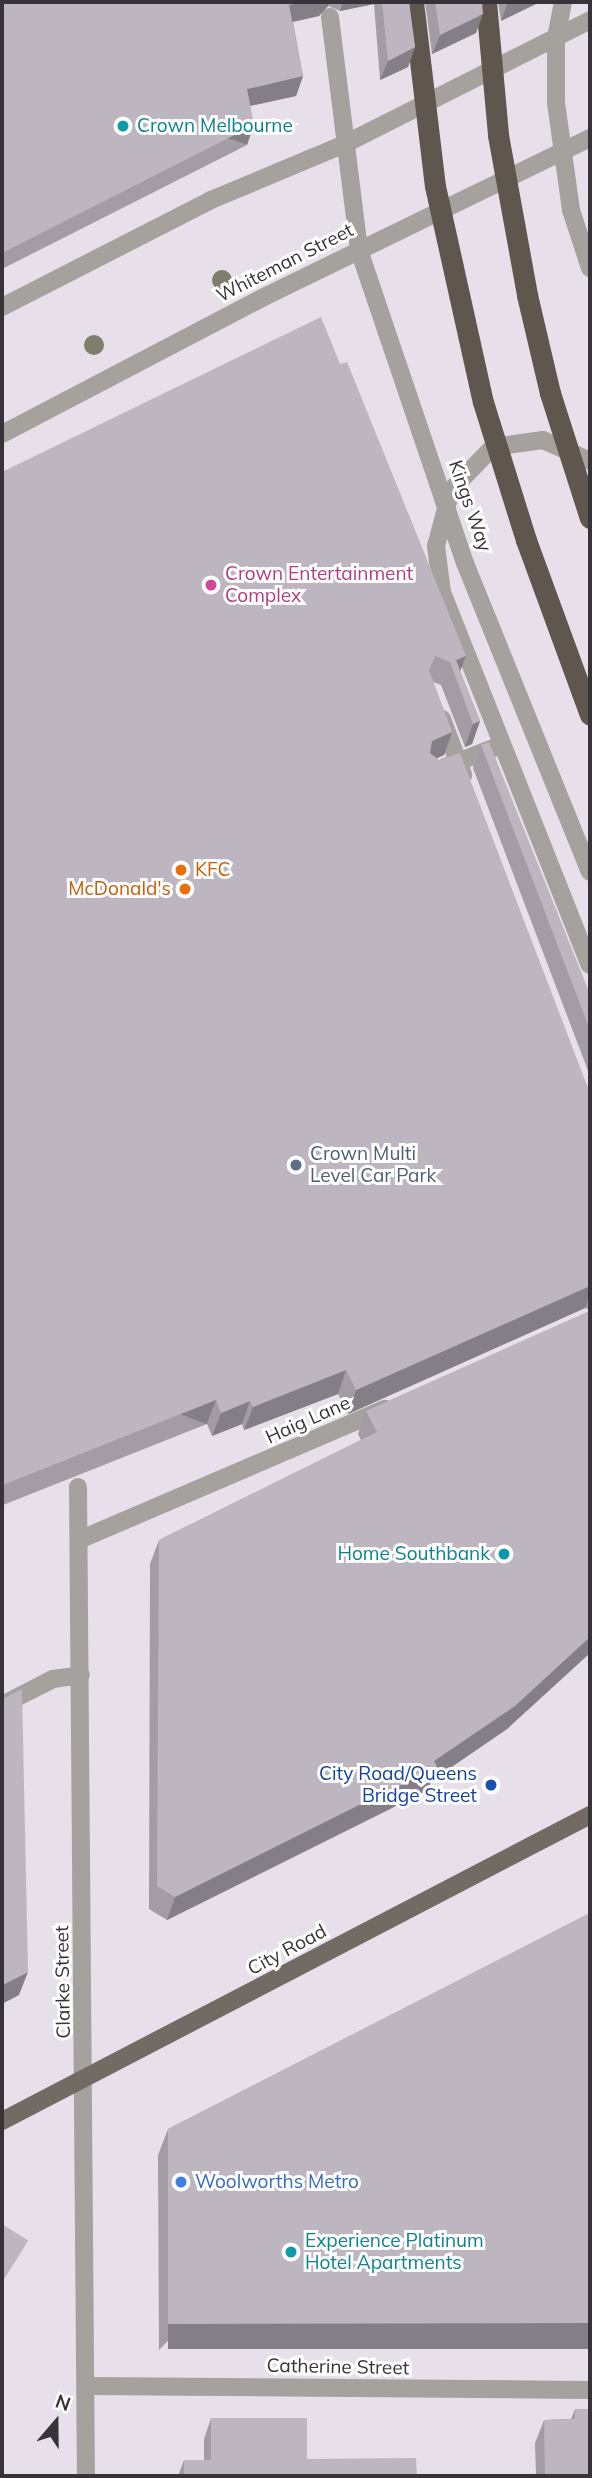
<!DOCTYPE html>
<style>
body{margin:0}
#map{position:relative;width:592px;height:2478px;overflow:hidden;background:#e7e0eb;font-family:Mulish,sans-serif}
div>[style]{position:absolute}
.minor>*{height:18px;margin:-9px;padding:0 9px;transform-origin:9px;border-radius:9px;background:#a5a19d}
.major>*{height:18px;margin:-9px;padding:0 9px;transform-origin:9px;border-radius:9px;background:#726b63}
.minor-bridge>*{height:18px;margin:-9px;padding:0 9px;transform-origin:9px;border-radius:9px;background:#a5a19d}
.highway-bridge>*{height:21px;margin:-10.5px;padding:0 10.5px;transform-origin:10.5px;border-radius:10.5px;background:#5f574e}
.trees>*{width:20px;height:20px;margin:-10px;border-radius:50%;background:#7b7f6b}
.wall>*{inset:0;background:#a39ca5}
.shaded-wall>*{inset:0;background:#847f86;transform-origin:0 0}
.building>*{inset:0;background:#bdb5c0;transform-origin:0 0}
.dots>*{width:19px;height:19px;translate:-50% -50%;box-sizing:border-box;border:4px solid #fff;border-radius:50%}
span{translate:-50% -50%;white-space:nowrap;text-align:center;line-height:1.15;-webkit-text-stroke:6px #fff;paint-order:stroke}
.culture-label{font-size:19px;color:#0d838f}
.left{translate:0 -50%;text-align:left}
.right{translate:-100% -50%;text-align:right}
.street-label{font-size:19px;color:#363438}
.hotel-label{font-size:19px;color:#b23c85}
.food-label{font-size:19px;color:#c56008}
.service-label{font-size:19px;color:#4e5e75}
.transit-label{font-size:19px;color:#164399}
.shop-label{font-size:19px;color:#366cbe}
.frame{position:absolute;inset:0;border:4px solid #363438;pointer-events:none}
.north{position:absolute;left:21px;top:2387px;width:70px;height:70px;-webkit-text-stroke:5px #fff;paint-order:stroke;rotate:20deg;font-size:19px;font-weight:700;line-height:28px;text-align:center;color:#363438}
.north::after{content:'';display:block;margin:auto;width:24px;height:32px;background:#363438;clip-path:polygon(50% 0,100% 100%,50% 72%,0 100%)}
</style>
<div id="map">
<div class="minor">
<i style="left:563px;top:2px;width:37px;rotate:101deg"></i>
<i style="left:556px;top:38px;width:65px;rotate:90deg"></i>
<i style="left:556px;top:103px;width:108px;rotate:82deg"></i>
<i style="left:571px;top:210px;width:61px;rotate:71.9deg"></i>
<i style="left:330px;top:17px;width:235px;rotate:82.9deg"></i>
<i style="left:359px;top:250px;width:330px;rotate:71.3deg"></i>
<i style="left:465px;top:563px;width:333px;rotate:68deg"></i>
<i style="left:2px;top:307px;width:235px;rotate:-27.1deg"></i>
<i style="left:211px;top:200px;width:145px;rotate:-22.7deg"></i>
<i style="left:345px;top:144px;width:275px;rotate:-26.8deg"></i>
<i style="left:2px;top:434px;width:296px;rotate:-27.6deg"></i>
<i style="left:264px;top:297px;width:363px;rotate:-26deg"></i>
<i style="left:445px;top:767px;width:60px;rotate:-21.4deg"></i>
<i style="left:78px;top:1487px;width:989px;rotate:89.54deg"></i>
<i style="left:79px;top:1540px;width:333px;rotate:-23.2deg"></i>
<i style="left:2px;top:1705px;width:57px;rotate:-27deg"></i>
<i style="left:53px;top:1679px;width:28px;rotate:-8deg"></i>
<i style="left:86px;top:2386px;width:504px;rotate:0.45deg"></i>
</div>
<div class="major">
<i style="left:2px;top:2121px;width:663px;rotate:-27.49deg"></i>
</div>
<div class="minor-bridge">
<i style="left:590px;top:461px;width:51px;rotate:-155.9deg"></i>
<i style="left:543px;top:440px;width:50px;rotate:172deg"></i>
<i style="left:493px;top:447px;width:60px;rotate:134.3deg"></i>
<i style="left:451px;top:490px;width:58px;rotate:105deg"></i>
<i style="left:436px;top:546px;width:46px;rotate:82.6deg"></i>
<i style="left:442px;top:592px;width:401px;rotate:68.4deg"></i>
<i style="left:442px;top:719px;width:60px;rotate:69.4deg"></i>
</div>
<div class="highway-bridge">
<i style="left:413px;top:2px;width:185px;rotate:83.2deg"></i>
<i style="left:435px;top:186px;width:221px;rotate:77.5deg"></i>
<i style="left:483px;top:402px;width:145px;rotate:72.7deg"></i>
<i style="left:526px;top:540px;width:186px;rotate:69.9deg"></i>
<i style="left:486px;top:2px;width:134px;rotate:84.8deg"></i>
<i style="left:498px;top:135px;width:163px;rotate:79.7deg"></i>
<i style="left:527px;top:295px;width:101px;rotate:76.8deg"></i>
<i style="left:550px;top:393px;width:131px;rotate:72.3deg"></i>
</div>
<div class="trees">
<i style="left:222px;top:280px"></i>
<i style="left:94px;top:345px"></i>
</div>
<div class="wall">
<i style="clip-path:polygon(2px 2px,409px 2px,415px 47px,408px 67px,380px 80px,374px 4px,340px 11px,328px 6px,319px 16px,293px 22px,303px 76px,296px 96px,250px 106px,247px 145px,2px 269px)"></i>
<i style="clip-path:polygon(425px 2px,482px 2px,476px 33px,432px 54px)"></i>
<i style="clip-path:polygon(498px 2px,540px 2px,501px 21px)"></i>
<i style="clip-path:polygon(340px 364px,466px 656px,460px 671px,480px 721px,472px 744px,465px 747px,441px 685px,433px 682px,452px 732px,444px 755px,437px 758px,588px 1088px,590px 1089px,590px 1310px,585px 1308px,348px 1414px,338px 1394px,244px 1430px,242px 1424px,212px 1436px,207px 1424px,3px 1505px,4px 1673px,2px 1679px,2px 472px)"></i>
<i style="clip-path:polygon(481px 745px,590px 994px,590px 1076px,473px 768px)"></i>
<i style="clip-path:polygon(590px 1311px,590px 1653px,507px 1729px,431px 1781px,428px 1790px,167px 1920px,149px 1909px,150px 1564px,159px 1540px,361px 1440px,358px 1434px,366px 1411px)"></i>
<i style="clip-path:polygon(590px 1913px,159px 2350px,158px 2155px,168px 2129px)"></i>
<i style="clip-path:polygon(575px 2409px,590px 2476px,536px 2476px,535px 2443px,544px 2420px,571px 2419px)"></i>
<i style="clip-path:polygon(211px 2418px,307px 2459px,417px 2476px,178px 2476px,184px 2460px,204px 2460px,204px 2439px)"></i>
</div>
<div class="shaded-wall">
<i style="clip-path:polygon(303px 2px,329px 2px,328px 6px,319px 16px,282px 24px,289px 5px)"></i>
<i style="clip-path:polygon(343px 2px,374px 2px,374px 4px,340px 11px)"></i>
<i style="clip-path:polygon(508px 2px,540px 2px,501px 21px)"></i>
<i style="clip-path:polygon(483px 14px,476px 33px,432px 54px,440px 35px)"></i>
<i style="clip-path:polygon(415px 47px,408px 67px,380px 80px,388px 61px)"></i>
<i style="clip-path:polygon(303px 76px,296px 96px,240px 108px,247px 89px)"></i>
<i style="left:254px;top:125px;width:21px;height:283px;rotate:109deg"></i>
<i style="clip-path:polygon(466px 656px,457px 679px,456px 660px)"></i>
<i style="clip-path:polygon(480px 721px,472px 744px,465px 747px,473px 724px)"></i>
<i style="clip-path:polygon(452px 732px,444px 755px,424px 764px,432px 741px)"></i>
<i style="clip-path:polygon(590px 1286px,590px 1294px,585px 1308px,348px 1414px,356px 1390px)"></i>
<i style="clip-path:polygon(346px 1370px,338px 1394px,244px 1430px,253px 1407px)"></i>
<i style="left:216px;top:1400px;width:26px;height:229px;rotate:111deg"></i>
<i style="clip-path:polygon(250px 1401px,242px 1424px,212px 1436px,221px 1413px)"></i>
<i style="clip-path:polygon(590px 1637px,590px 1653px,507px 1729px,431px 1781px,428px 1790px,167px 1920px,175px 1897px,434px 1761px)"></i>
<i style="clip-path:polygon(28px 1972px,19px 1995px,2px 2004px,2px 1985px)"></i>
<i style="left:590px;top:2323px;width:26px;height:422px;rotate:90deg"></i>
</div>
<div class="building">
<i style="clip-path:polygon(2px 2px,303px 2px,289px 5px,303px 76px,247px 89px,254px 125px,2px 253px)"></i>
<i style="clip-path:polygon(382px 2px,409px 2px,415px 47px,388px 61px)"></i>
<i style="clip-path:polygon(435px 2px,482px 2px,483px 14px,440px 35px)"></i>
<i style="clip-path:polygon(321px 317px,340px 364px,347px 362px,466px 656px,456px 660px,480px 721px,473px 724px,450px 662px,435px 656px,429px 670px,452px 732px,432px 741px,430px 753px,439px 760px,460px 753px,588px 1088px,590px 1089px,590px 1286px,356px 1390px,346px 1370px,253px 1407px,250px 1401px,221px 1413px,216px 1400px,3px 1485px,4px 1673px,2px 1677px,2px 472px)"></i>
<i style="clip-path:polygon(489px 742px,590px 994px,590px 1030px,481px 745px)"></i>
<i style="clip-path:polygon(590px 1311px,590px 1637px,515px 1706px,434px 1761px,437px 1766px,175px 1897px,157px 1886px,159px 1540px,377px 1432px,366px 1411px)"></i>
<i style="clip-path:polygon(22px 1689px,28px 1972px,2px 1985px,2px 1690px,4px 1698px)"></i>
<i style="clip-path:polygon(590px 1913px,590px 2323px,168px 2324px,168px 2129px)"></i>
<i style="left:2px;top:2224px;width:31px;height:252px;rotate:32deg"></i>
<i style="clip-path:polygon(575px 2409px,590px 2409px,590px 2476px,545px 2476px,544px 2420px,575px 2419px)"></i>
<i style="clip-path:polygon(211px 2418px,307px 2418px,307px 2459px,416px 2458px,417px 2476px,184px 2476px,184px 2460px,211px 2460px)"></i>
</div>
<div class="dots">
<i style="left:123px;top:126px;background:#0f9aa8"></i>
<i style="left:211px;top:585px;background:#d1479c"></i>
<i style="left:181px;top:870px;background:#e8710a"></i>
<i style="left:185px;top:889px;background:#e8710a"></i>
<i style="left:296px;top:1165px;background:#5c6f8a"></i>
<i style="left:504px;top:1554px;background:#0f9aa8"></i>
<i style="left:491px;top:1785px;background:#1a4fb4"></i>
<i style="left:181px;top:2182px;background:#3f7fe0"></i>
<i style="left:291px;top:2252px;background:#0f9aa8"></i>
</div>
<div class="culture-label">
<span class="left" style="left:137px;top:126px">Crown Melbourne</span>
<span class="right" style="left:490px;top:1554px">Home Southbank</span>
<span class="left" style="left:305px;top:2252px">Experience Platinum<br>Hotel Apartments</span>
</div>
<div class="street-label">
<span style="left:285px;top:263px;rotate:-27deg">Whiteman Street</span>
<span style="left:470px;top:506px;rotate:71deg">Kings Way</span>
<span style="left:308px;top:1420px;rotate:-24deg">Haig Lane</span>
<span style="left:287px;top:1950px;rotate:-28deg">City Road</span>
<span style="left:63px;top:1982px;rotate:-91deg">Clarke Street</span>
<span style="left:338px;top:2367px;rotate:1deg">Catherine Street</span>
</div>
<div class="hotel-label">
<span class="left" style="left:225px;top:585px">Crown Entertainment<br>Complex</span>
</div>
<div class="food-label">
<span class="left" style="left:195px;top:870px">KFC</span>
<span class="right" style="left:171px;top:889px">McDonald's</span>
</div>
<div class="service-label">
<span class="left" style="left:310px;top:1165px">Crown Multi<br>Level Car Park</span>
</div>
<div class="transit-label">
<span class="right" style="left:477px;top:1785px">City Road/Queens<br>Bridge Street</span>
</div>
<div class="shop-label">
<span class="left" style="left:195px;top:2182px">Woolworths Metro</span>
</div>
<div class="frame"></div>
<div class="north">N</div>
</div>
